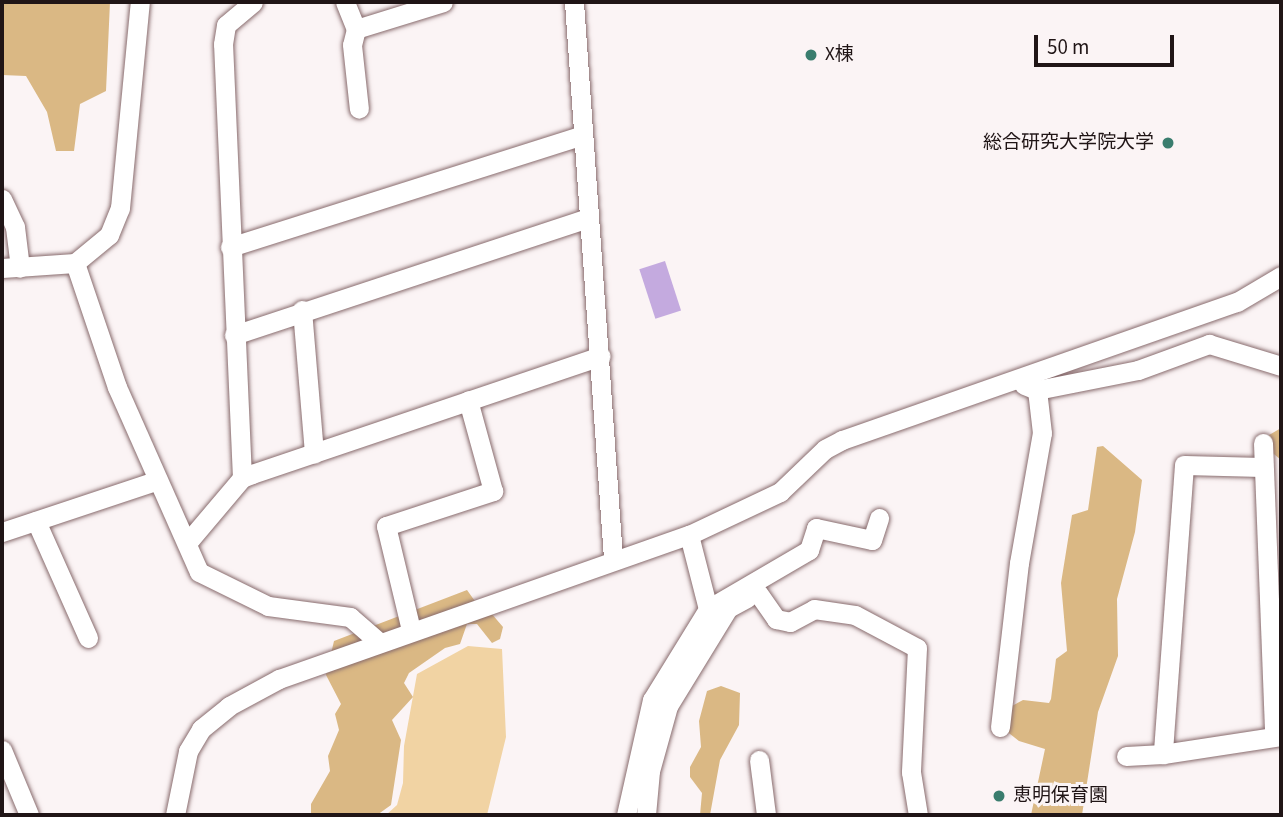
<!DOCTYPE html>
<meta charset="utf-8">
<style>
body{margin:0}
#map{position:relative;width:1283px;height:817px;overflow:hidden;background:#fbf4f5;font-family:"Source Sans 3","Noto Sans JP",sans-serif}
div>[style]{position:absolute}
.green>*{inset:0;background:#f1d3a3}
.forest>*{inset:0;background:#dab884}
.water>*{inset:0;background:#c4aadf;transform-origin:0 0}
.roads{filter:drop-shadow(0 0 2px #886b6d) drop-shadow(0 0 2px #886b6d)}
.minor>*{height:19px;margin:-9.5px;padding:0 9.5px;transform-origin:9.5px;border-radius:9.5px;background:#fff}
.dots>*{width:19px;height:19px;translate:-50% -50%;box-sizing:border-box;border:4px solid #fbf4f5;border-radius:50%}
span{translate:-50% -50%;white-space:nowrap;text-align:center;line-height:1.15;-webkit-text-stroke:6px #fbf4f5;paint-order:stroke}
.poi-label{font-size:19px;color:#201516}
.left{translate:0 -50%;text-align:left}
.right{translate:-100% -50%;text-align:right}
.frame{position:absolute;inset:0;border:4px solid #201516;pointer-events:none}
.scale{position:absolute;left:1034px;top:35px;width:140px;height:32px;box-sizing:border-box;border:4px solid #201516;border-top:0;padding-left:9px;font-size:21px;line-height:24px;white-space:nowrap;color:#201516;-webkit-text-stroke:5px #fbf4f5;paint-order:stroke}
</style>
<div id="map">
<div class="green">
<i style="clip-path:polygon(468px 646px,502px 649px,506px 737px,487px 815px,386px 815px,397px 805px,403px 783px,404px 746px,417px 674px)"></i>
</div>
<div class="forest">
<i style="clip-path:polygon(2px 2px,110px 2px,106px 91px,80px 104px,74px 151px,56px 151px,47px 112px,26px 76px,2px 75px)"></i>
<i style="clip-path:polygon(1281px 428px,1281px 460px,1269px 450px,1269px 435px)"></i>
<i style="clip-path:polygon(1103px 446px,1142px 480px,1135px 532px,1117px 599px,1118px 656px,1098px 712px,1082px 815px,1031px 815px,1045px 749px,1019px 741px,1005px 730px,1008px 708px,1023px 700px,1049px 703px,1051px 699px,1056px 659px,1067px 651px,1061px 583px,1072px 515px,1088px 510px,1097px 447px)"></i>
<i style="clip-path:polygon(467px 590px,482px 611px,491px 613px,503px 627px,500px 639px,492px 643px,477px 624px,467px 624px,460px 644px,445px 648px,409px 673px,404px 683px,413px 697px,392px 720px,401px 740px,391px 805px,377px 815px,311px 815px,311px 804px,330px 771px,328px 756px,339px 730px,335px 714px,341px 704px,326px 675px,334px 641px)"></i>
<i style="clip-path:polygon(721px 686px,740px 693px,739px 725px,720px 760px,710px 815px,700px 815px,702px 793px,690px 777px,690px 767px,701px 747px,699px 721px,707px 691px)"></i>
</div>
<div class="water">
<i style="left:665px;top:261px;width:52px;height:27px;rotate:72deg"></i>
</div>
<div class="roads">
<div class="minor">
<i style="left:345px;top:2px;width:29px;rotate:68deg"></i>
<i style="left:356px;top:29px;width:91px;rotate:-17.2deg"></i>
<i style="left:574px;top:2px;width:557px;rotate:85.99deg"></i>
<i style="left:356px;top:29px;width:16px;rotate:104deg"></i>
<i style="left:352px;top:45px;width:64px;rotate:83.8deg"></i>
<i style="left:2px;top:199px;width:31px;rotate:65deg"></i>
<i style="left:15px;top:227px;width:41px;rotate:83deg"></i>
<i style="left:230px;top:247px;width:370px;rotate:-17.6deg"></i>
<i style="left:75px;top:263px;width:131px;rotate:71.3deg"></i>
<i style="left:117px;top:387px;width:202px;rotate:66.1deg"></i>
<i style="left:199px;top:572px;width:77px;rotate:26.2deg"></i>
<i style="left:268px;top:606px;width:83px;rotate:7.6deg"></i>
<i style="left:350px;top:617px;width:37px;rotate:41deg"></i>
<i style="left:2px;top:268px;width:73px;rotate:-3.9deg"></i>
<i style="left:75px;top:263px;width:44px;rotate:-39.5deg"></i>
<i style="left:109px;top:235px;width:29px;rotate:-68deg"></i>
<i style="left:120px;top:208px;width:207px;rotate:-84.5deg"></i>
<i style="left:302px;top:310px;width:144px;rotate:85.2deg"></i>
<i style="left:234px;top:335px;width:373px;rotate:-18.3deg"></i>
<i style="left:1024px;top:385px;width:14px;rotate:21deg"></i>
<i style="left:1037px;top:390px;width:103px;rotate:-11.2deg"></i>
<i style="left:1138px;top:370px;width:76px;rotate:-20.1deg"></i>
<i style="left:1209px;top:344px;width:75px;rotate:17deg"></i>
<i style="left:1263px;top:443px;width:293px;rotate:87.8deg"></i>
<i style="left:1262px;top:467px;width:78px;rotate:-178.5deg"></i>
<i style="left:1184px;top:465px;width:290px;rotate:94.2deg"></i>
<i style="left:1163px;top:754px;width:119px;rotate:-8.7deg"></i>
<i style="left:242px;top:478px;width:434px;rotate:-92.5deg"></i>
<i style="left:223px;top:44px;width:19px;rotate:-81deg"></i>
<i style="left:226px;top:25px;width:35px;rotate:-40deg"></i>
<i style="left:36px;top:521px;width:128px;rotate:66deg"></i>
<i style="left:2px;top:532px;width:164px;rotate:-18.4deg"></i>
<i style="left:689px;top:535px;width:76px;rotate:75.6deg"></i>
<i style="left:187px;top:543px;width:85px;rotate:-49.8deg"></i>
<i style="left:242px;top:478px;width:11px;rotate:-22deg"></i>
<i style="left:252px;top:474px;width:368px;rotate:-18.7deg"></i>
<i style="left:758px;top:593px;width:32px;rotate:55deg"></i>
<i style="left:776px;top:619px;width:14px;rotate:12deg"></i>
<i style="left:790px;top:622px;width:27px;rotate:-28deg"></i>
<i style="left:814px;top:609px;width:41px;rotate:8.3deg"></i>
<i style="left:855px;top:615px;width:70px;rotate:28deg"></i>
<i style="left:917px;top:648px;width:124px;rotate:92.8deg"></i>
<i style="left:911px;top:772px;width:44px;rotate:80.8deg"></i>
<i style="left:411px;top:630px;width:107px;rotate:-103.5deg"></i>
<i style="left:386px;top:526px;width:113px;rotate:-18.1deg"></i>
<i style="left:493px;top:491px;width:94px;rotate:-105.4deg"></i>
<i style="left:1000px;top:727px;width:165px;rotate:-83.4deg"></i>
<i style="left:1019px;top:563px;width:132px;rotate:-80deg"></i>
<i style="left:1042px;top:433px;width:43px;rotate:-96.6deg"></i>
<i style="left:2px;top:750px;width:70px;rotate:67.4deg"></i>
<i style="left:1126px;top:756px;width:37px;rotate:-3deg"></i>
<i style="left:759px;top:760px;width:55px;rotate:82.7deg"></i>
<i style="left:175px;top:815px;width:65px;rotate:-78.5deg"></i>
<i style="left:188px;top:751px;width:26px;rotate:-59deg"></i>
<i style="left:201px;top:729px;width:36px;rotate:-39deg"></i>
<i style="left:229px;top:706px;width:57px;rotate:-28.4deg"></i>
<i style="left:279px;top:679px;width:435px;rotate:-19.4deg"></i>
<i style="left:689px;top:535px;width:101px;rotate:-25.3deg"></i>
<i style="left:780px;top:492px;width:62px;rotate:-43.7deg"></i>
<i style="left:825px;top:449px;width:19px;rotate:-28deg"></i>
<i style="left:842px;top:440px;width:418px;rotate:-19.3deg"></i>
<i style="left:1237px;top:302px;width:51px;rotate:-30.6deg"></i>
<i style="left:626px;top:815px;width:118px;rotate:-77.3deg"></i>
<i style="left:652px;top:700px;width:107px;rotate:-58.4deg"></i>
<i style="left:708px;top:609px;width:117px;rotate:-30.3deg"></i>
<i style="left:809px;top:550px;width:23px;rotate:-72deg"></i>
<i style="left:816px;top:528px;width:57px;rotate:12.1deg"></i>
<i style="left:872px;top:540px;width:23px;rotate:-72deg"></i>
<i style="left:646px;top:815px;width:44px;rotate:-84.8deg"></i>
<i style="left:650px;top:771px;width:67px;rotate:-74.5deg"></i>
<i style="left:668px;top:706px;width:115px;rotate:-58.5deg"></i>
<i style="left:728px;top:608px;width:21px;rotate:-28deg"></i>
</div>
</div>
<div class="dots">
<i style="left:811px;top:55px;background:#3a7d6e"></i>
<i style="left:1168px;top:143px;background:#3a7d6e"></i>
<i style="left:999px;top:796px;background:#3a7d6e"></i>
</div>
<div class="poi-label">
<span class="left" style="left:825px;top:55px">X棟</span>
<span class="right" style="left:1154px;top:143px">総合研究大学院大学</span>
<span class="left" style="left:1013px;top:796px">恵明保育園</span>
</div>
<div class="frame"></div>
<div class="scale">50 m</div>
</div>
